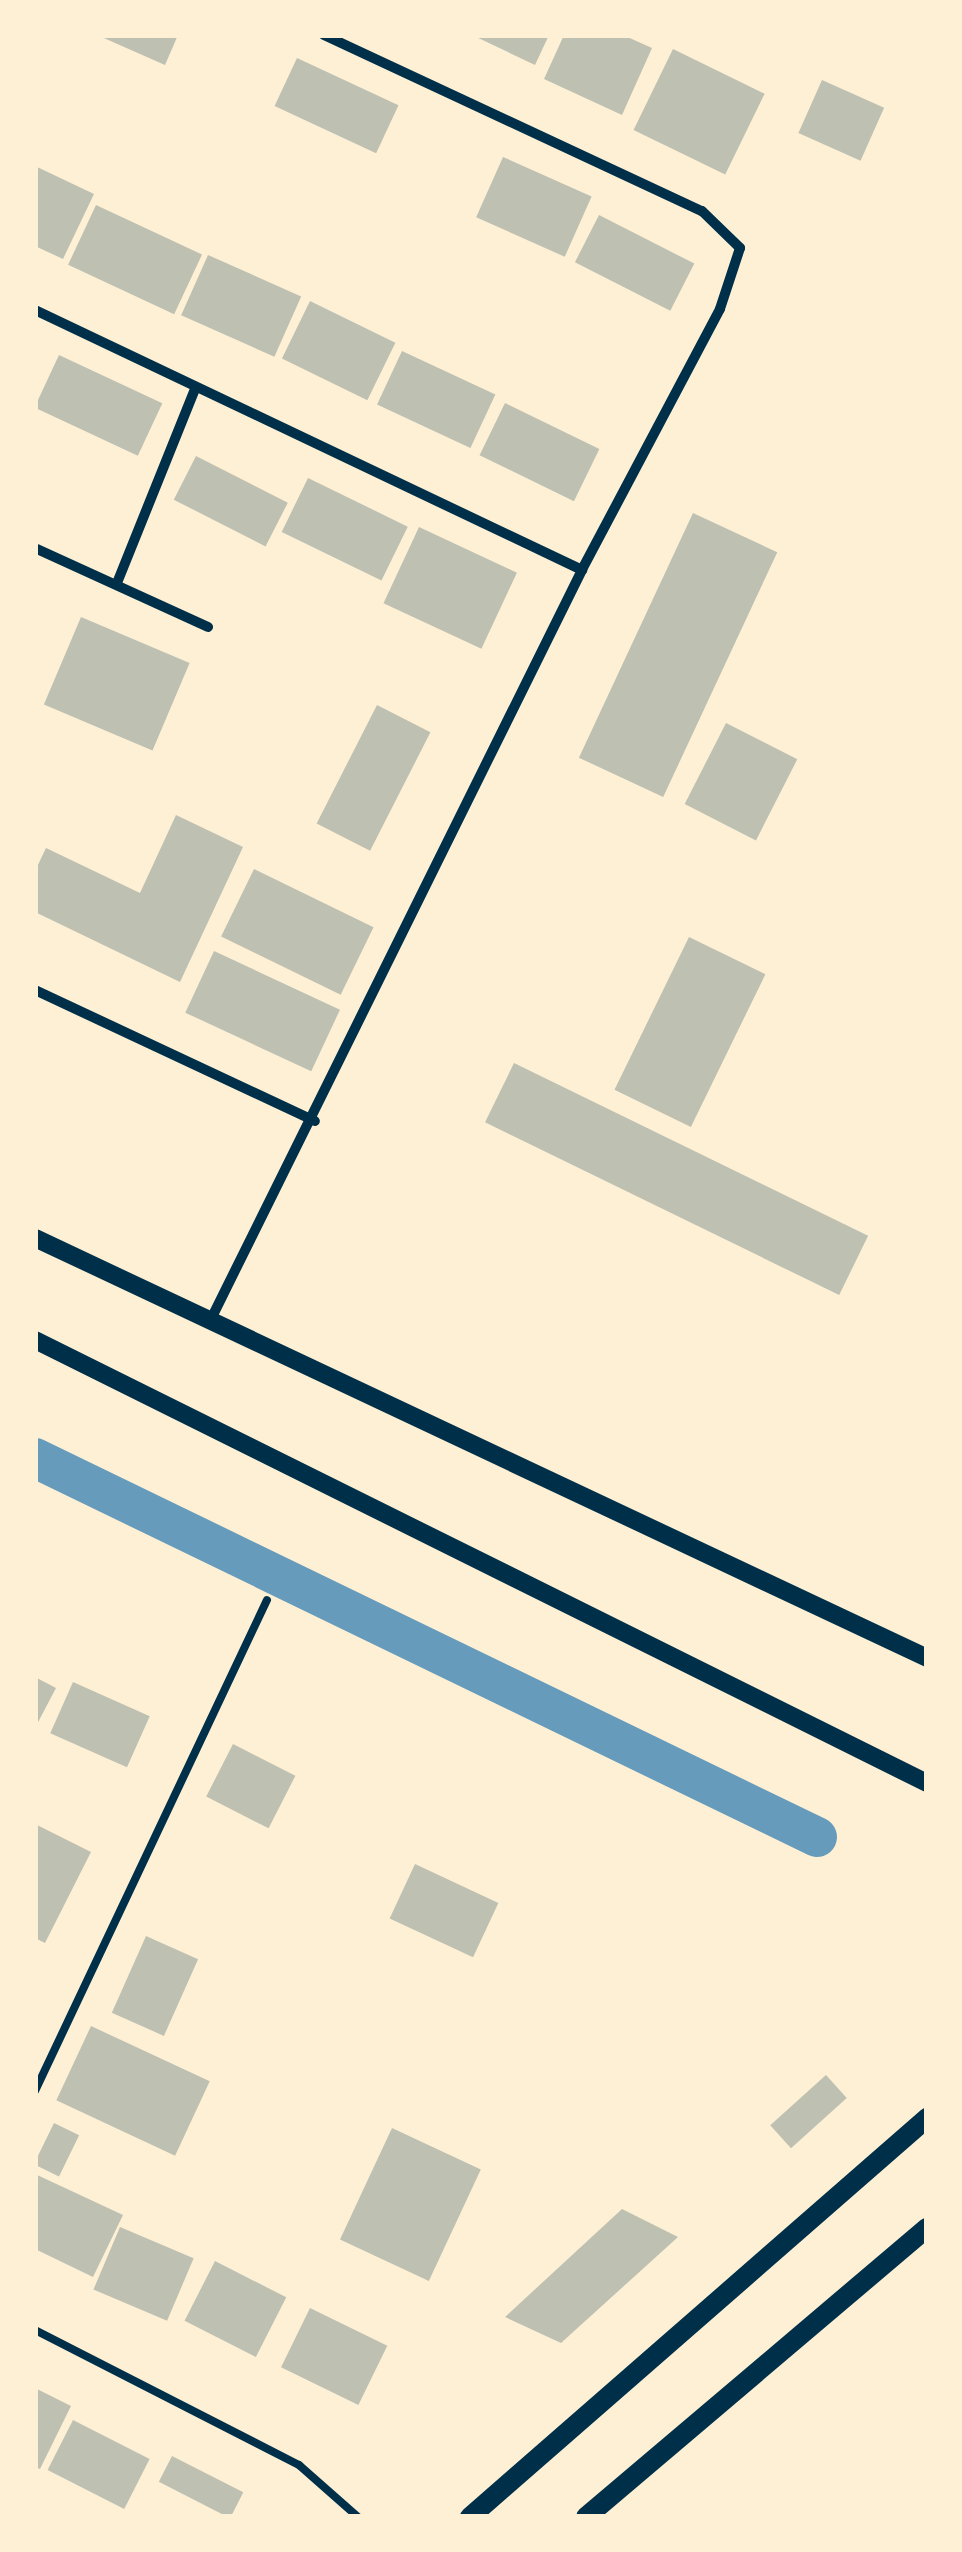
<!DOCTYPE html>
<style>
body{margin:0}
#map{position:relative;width:962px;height:2552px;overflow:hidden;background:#fdf0d5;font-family:"Source Sans 3",sans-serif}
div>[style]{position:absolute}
.canal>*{height:40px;margin:-20px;padding:0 20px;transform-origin:20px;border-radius:20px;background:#669bbc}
.building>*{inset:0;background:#bec0b2;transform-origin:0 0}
.service>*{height:8px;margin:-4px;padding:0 4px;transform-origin:4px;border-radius:4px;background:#003049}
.minor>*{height:10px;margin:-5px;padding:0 5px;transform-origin:5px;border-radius:5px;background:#003049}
.tertiary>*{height:18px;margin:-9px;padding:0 9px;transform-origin:9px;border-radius:9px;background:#003049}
.secondary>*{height:20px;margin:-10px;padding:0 10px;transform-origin:10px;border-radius:10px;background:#003049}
span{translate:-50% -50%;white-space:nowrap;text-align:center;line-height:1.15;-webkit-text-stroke:10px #fdf0d5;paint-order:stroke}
.frame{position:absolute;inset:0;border:38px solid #fdf0d5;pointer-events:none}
</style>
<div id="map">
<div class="canal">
<i style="left:35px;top:1458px;width:869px;rotate:25.86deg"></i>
</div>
<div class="building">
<i style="clip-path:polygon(97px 35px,178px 35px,165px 65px)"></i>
<i style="clip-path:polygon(472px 35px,549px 35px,535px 65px)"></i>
<i style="clip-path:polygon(564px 35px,623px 35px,652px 48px,622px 115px,544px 79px)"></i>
<i style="left:673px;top:49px;width:102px;height:90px;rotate:26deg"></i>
<i style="left:297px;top:58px;width:112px;height:53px;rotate:25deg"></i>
<i style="left:822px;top:80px;width:68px;height:58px;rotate:24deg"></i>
<i style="left:503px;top:157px;width:97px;height:66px;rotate:24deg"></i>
<i style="clip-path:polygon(35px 166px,94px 194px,63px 259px,35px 246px)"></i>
<i style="left:96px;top:205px;width:117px;height:66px;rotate:25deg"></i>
<i style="left:599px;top:215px;width:107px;height:53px;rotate:27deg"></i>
<i style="left:208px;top:255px;width:102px;height:66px;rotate:24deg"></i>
<i style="left:310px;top:301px;width:95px;height:64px;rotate:26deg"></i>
<i style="left:402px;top:351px;width:103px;height:59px;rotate:25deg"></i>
<i style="left:59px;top:355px;width:114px;height:58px;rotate:25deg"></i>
<i style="left:505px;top:403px;width:105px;height:58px;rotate:26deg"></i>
<i style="left:196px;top:456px;width:103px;height:49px;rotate:27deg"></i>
<i style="left:308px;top:478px;width:111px;height:60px;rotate:26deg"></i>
<i style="left:693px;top:513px;width:93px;height:270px;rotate:25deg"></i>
<i style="left:419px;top:527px;width:108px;height:84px;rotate:25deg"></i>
<i style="left:81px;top:617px;width:118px;height:95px;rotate:23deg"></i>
<i style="left:377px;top:705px;width:60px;height:133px;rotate:27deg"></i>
<i style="left:726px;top:723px;width:80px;height:91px;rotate:27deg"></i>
<i style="clip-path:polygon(176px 815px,243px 847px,180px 982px,35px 912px,35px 871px,46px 848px,140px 893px)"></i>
<i style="left:254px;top:869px;width:133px;height:75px;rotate:26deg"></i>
<i style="left:689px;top:937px;width:85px;height:170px;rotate:26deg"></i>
<i style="left:214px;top:951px;width:139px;height:68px;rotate:25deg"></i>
<i style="left:514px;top:1063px;width:394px;height:66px;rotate:26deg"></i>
<i style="clip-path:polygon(35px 1677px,56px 1688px,35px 1728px)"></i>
<i style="left:73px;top:1682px;width:84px;height:56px;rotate:24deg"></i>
<i style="left:233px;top:1744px;width:70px;height:59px;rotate:27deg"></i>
<i style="clip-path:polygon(37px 1825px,91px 1852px,45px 1943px,35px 1938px)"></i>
<i style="left:415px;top:1864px;width:92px;height:60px;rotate:25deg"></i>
<i style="left:146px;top:1936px;width:57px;height:84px;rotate:24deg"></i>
<i style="left:91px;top:2026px;width:131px;height:82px;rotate:25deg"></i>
<i style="left:826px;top:2075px;width:31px;height:75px;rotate:48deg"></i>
<i style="left:54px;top:2123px;width:28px;height:46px;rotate:26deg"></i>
<i style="left:392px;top:2128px;width:98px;height:123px;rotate:25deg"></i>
<i style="clip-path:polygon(35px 2174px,123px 2215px,93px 2277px,35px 2249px)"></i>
<i style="clip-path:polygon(622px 2209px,678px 2237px,561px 2343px,505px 2317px)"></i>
<i style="left:120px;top:2227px;width:80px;height:68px;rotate:23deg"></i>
<i style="left:215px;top:2261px;width:80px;height:67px;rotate:27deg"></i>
<i style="left:310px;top:2308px;width:86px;height:66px;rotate:26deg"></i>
<i style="clip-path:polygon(35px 2388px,71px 2406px,40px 2469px,35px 2467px)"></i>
<i style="left:73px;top:2420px;width:86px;height:56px;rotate:27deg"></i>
<i style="left:172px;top:2456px;width:80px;height:29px;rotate:27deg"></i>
</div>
<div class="service">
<i style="left:35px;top:2091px;width:543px;rotate:-64.71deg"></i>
<i style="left:35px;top:2330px;width:297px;rotate:27.1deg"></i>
<i style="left:299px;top:2465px;width:79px;rotate:41.4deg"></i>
</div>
<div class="minor">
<i style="left:324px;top:35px;width:417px;rotate:25deg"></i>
<i style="left:702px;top:211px;width:53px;rotate:44.2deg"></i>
<i style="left:740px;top:248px;width:64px;rotate:108.2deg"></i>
<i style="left:720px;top:309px;width:295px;rotate:117.9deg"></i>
<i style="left:35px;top:310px;width:606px;rotate:25.42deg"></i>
<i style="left:582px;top:570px;width:838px;rotate:116.35deg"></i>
<i style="left:37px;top:549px;width:188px;rotate:24.5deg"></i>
<i style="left:117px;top:583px;width:209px;rotate:-68.1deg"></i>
<i style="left:35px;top:990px;width:309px;rotate:25.1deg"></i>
</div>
<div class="tertiary">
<i style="left:35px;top:1238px;width:986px;rotate:25.21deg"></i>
<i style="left:35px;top:1340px;width:996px;rotate:26.41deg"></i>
</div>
<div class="secondary">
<i style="left:470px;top:2517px;width:607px;rotate:-41.12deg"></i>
<i style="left:586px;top:2517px;width:447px;rotate:-40.3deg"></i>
</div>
<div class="frame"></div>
</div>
